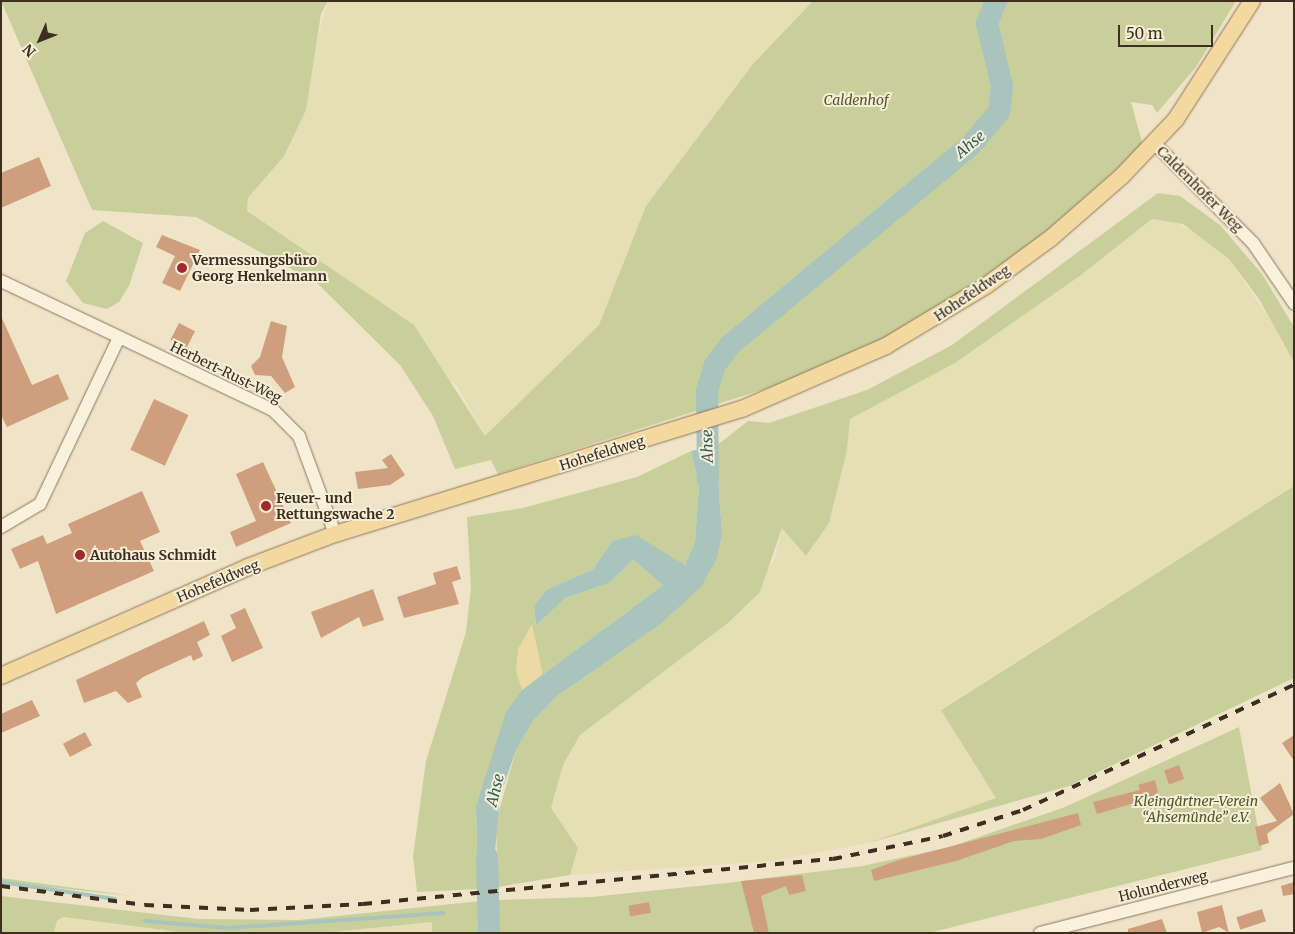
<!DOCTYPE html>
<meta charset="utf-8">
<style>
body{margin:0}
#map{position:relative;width:1295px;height:934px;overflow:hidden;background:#f0e4c8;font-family:Merriweather,serif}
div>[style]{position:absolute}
.farmland>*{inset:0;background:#e6deb5}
.green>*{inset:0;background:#c9cf9b}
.sand>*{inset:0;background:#ecd9a5}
.water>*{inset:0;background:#a9c4bc;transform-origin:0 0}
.stream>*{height:4px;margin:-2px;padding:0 2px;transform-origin:2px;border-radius:2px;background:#a9c4bc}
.river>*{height:22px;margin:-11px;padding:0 11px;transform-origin:11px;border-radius:11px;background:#a9c4bc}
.building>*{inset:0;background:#cf9f7d;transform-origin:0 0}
.roads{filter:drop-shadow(0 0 1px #8d765c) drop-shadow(0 0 1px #8d765c)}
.minor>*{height:12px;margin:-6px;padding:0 6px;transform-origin:6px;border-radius:6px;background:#faf1dc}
.major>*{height:16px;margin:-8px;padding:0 8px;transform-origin:8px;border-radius:8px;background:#f3d9a0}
.rail>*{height:4px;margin-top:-2px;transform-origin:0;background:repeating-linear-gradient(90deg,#3d2e20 0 9px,transparent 0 18px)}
.dots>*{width:14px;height:14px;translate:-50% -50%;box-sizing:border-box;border:2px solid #f7eed8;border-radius:50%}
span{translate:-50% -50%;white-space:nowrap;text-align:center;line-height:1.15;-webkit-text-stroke:4px #f7eed8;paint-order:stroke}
.park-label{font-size:14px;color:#4d5a26;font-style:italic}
.street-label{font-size:14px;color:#3d2e20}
.poi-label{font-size:14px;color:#3d2e20;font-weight:700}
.left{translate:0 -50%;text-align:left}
.water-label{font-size:15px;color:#2f5d5a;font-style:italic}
.frame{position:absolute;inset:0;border:2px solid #3d2e20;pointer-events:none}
.north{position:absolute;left:15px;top:15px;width:50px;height:50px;-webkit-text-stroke:4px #f7eed8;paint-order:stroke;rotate:226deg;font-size:14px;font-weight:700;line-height:20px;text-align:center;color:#3d2e20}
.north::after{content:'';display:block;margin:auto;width:18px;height:22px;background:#3d2e20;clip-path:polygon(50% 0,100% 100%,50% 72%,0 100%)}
.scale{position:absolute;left:1118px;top:25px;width:95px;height:22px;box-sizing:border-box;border:2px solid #3d2e20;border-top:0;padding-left:6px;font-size:15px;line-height:18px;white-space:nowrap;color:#3d2e20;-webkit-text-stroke:4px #f7eed8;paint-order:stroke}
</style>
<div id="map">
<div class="farmland">
<i style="clip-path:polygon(328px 1px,816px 1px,649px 206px,598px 329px,489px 443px,457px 386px,247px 211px,248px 198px,284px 156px)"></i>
<i style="clip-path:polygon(1168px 218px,1209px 240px,1229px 259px,1283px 339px,1294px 362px,1294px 486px,941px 709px,997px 798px,869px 843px,773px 861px,570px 875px,578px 848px,551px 808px,563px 765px,580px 735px,728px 623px,775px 559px,782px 527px,806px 556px,829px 523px,847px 450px,850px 419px,955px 363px,1081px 275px,1152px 219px)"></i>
<i style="clip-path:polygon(63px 917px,144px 928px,186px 933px,54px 933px,57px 921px)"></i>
<i style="clip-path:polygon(432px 922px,432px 933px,322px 933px,378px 927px)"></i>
</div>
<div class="green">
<i style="clip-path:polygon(1px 1px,328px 1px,321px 14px,306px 110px,284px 156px,248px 198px,247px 211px,414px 325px,485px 436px,599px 325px,646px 206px,753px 64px,813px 1px,1236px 1px,1196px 67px,1157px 113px,1152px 105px,1131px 102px,1143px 146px,1011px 262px,904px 331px,809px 375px,498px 474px,491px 460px,455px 469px,433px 416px,400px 365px,317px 283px,196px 217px,92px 210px)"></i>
<i style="clip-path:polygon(1158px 193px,1180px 196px,1220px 225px,1262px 274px,1294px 327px,1294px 362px,1259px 299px,1229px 259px,1183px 224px,1152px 219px,1081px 275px,955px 363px,850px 419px,847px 450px,829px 523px,806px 556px,782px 528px,760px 592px,728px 623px,580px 735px,563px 765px,551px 808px,578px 848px,570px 875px,498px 887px,496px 822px,516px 750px,533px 721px,556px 697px,658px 626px,722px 534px,716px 446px,748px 421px,769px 423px,867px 390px,952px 345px)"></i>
<i style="clip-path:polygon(103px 221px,143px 243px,129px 286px,119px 302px,107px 309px,83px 303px,66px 281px,85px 233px)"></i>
<i style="clip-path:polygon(691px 451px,699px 486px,695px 542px,685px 565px,612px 541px,593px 569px,546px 590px,534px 606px,536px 626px,565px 598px,609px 583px,633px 560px,663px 585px,522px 690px,476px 806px,478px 889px,417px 892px,413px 856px,426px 761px,466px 632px,471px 587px,467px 517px,523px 508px,637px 477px)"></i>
<i style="clip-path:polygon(1294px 486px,1294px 678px,1069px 786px,869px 843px,996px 798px,941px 710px)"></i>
<i style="clip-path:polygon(1239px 727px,1262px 850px,929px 933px,500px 933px,498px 900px,591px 897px,727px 883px,862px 866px,950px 847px,1065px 807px)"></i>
<i style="clip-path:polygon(1px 878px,119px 894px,132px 896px,1px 882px)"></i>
<i style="clip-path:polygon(1px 896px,199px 919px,299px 920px,480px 901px,482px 915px,481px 933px,432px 933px,432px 922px,322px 933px,186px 933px,63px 917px,57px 921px,54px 933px,1px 933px)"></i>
</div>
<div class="sand">
<i style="clip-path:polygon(532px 624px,543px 675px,522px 690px,516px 671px,518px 649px)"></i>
</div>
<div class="water">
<i style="clip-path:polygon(716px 446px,722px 534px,717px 558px,701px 587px,658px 626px,556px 697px,533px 721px,516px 750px,500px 797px,495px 852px,498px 887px,478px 889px,476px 806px,506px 712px,522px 690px,663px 585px,633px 560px,609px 583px,565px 598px,536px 626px,534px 606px,546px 590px,593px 569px,612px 541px,636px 535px,685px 565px,695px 542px,699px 486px,691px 451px)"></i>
<i style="left:498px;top:900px;width:33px;height:18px;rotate:87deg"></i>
</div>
<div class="stream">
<i style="left:1px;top:882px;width:115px;rotate:8.5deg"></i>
<i style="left:145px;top:921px;width:84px;rotate:4.8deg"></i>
<i style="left:229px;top:928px;width:215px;rotate:-4deg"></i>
</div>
<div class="river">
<i style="left:708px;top:480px;width:89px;rotate:-90.6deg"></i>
<i style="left:707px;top:391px;width:27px;rotate:-73deg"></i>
<i style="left:715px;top:365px;width:25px;rotate:-53deg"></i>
<i style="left:730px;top:345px;width:312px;rotate:-39.7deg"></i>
<i style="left:970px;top:146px;width:45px;rotate:-49.5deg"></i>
<i style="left:999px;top:112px;width:26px;rotate:-83deg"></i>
<i style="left:1002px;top:86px;width:65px;rotate:-103.4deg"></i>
<i style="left:987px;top:23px;width:24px;rotate:-68deg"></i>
<i style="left:487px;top:857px;width:76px;rotate:88.5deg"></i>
</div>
<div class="building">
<i style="clip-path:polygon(39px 157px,51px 186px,1px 208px,1px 173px)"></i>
<i style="clip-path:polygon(162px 235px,200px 250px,180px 291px,162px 283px,175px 256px,156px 247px)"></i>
<i style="clip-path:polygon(1px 316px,32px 385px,58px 374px,69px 399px,7px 427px,1px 415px)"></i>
<i style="clip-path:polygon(271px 321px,287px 326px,282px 357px,295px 387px,285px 393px,271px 376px,255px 375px,251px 366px,260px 357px)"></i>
<i style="left:179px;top:323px;width:18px;height:19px;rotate:27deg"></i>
<i style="left:154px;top:399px;width:38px;height:56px;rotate:25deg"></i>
<i style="clip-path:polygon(391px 454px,405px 475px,390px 485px,358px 489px,355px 472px,388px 468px,382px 460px)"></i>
<i style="clip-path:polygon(263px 462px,291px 523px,236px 547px,230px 532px,256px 521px,236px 474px)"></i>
<i style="clip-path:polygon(142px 491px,160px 532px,140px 541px,154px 571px,56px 614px,38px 561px,20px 569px,11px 549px,43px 535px,47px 544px,72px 533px,68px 524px)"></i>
<i style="clip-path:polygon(457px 566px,461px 579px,452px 582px,459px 604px,404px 618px,397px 597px,436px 584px,433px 573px)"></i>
<i style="clip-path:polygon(373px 589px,384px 620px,363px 627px,359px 617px,321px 638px,311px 612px)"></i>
<i style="clip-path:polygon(245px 608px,263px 648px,232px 662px,221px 636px,236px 628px,230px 615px)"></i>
<i style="clip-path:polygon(204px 621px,210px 635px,197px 642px,203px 656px,193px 661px,191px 655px,143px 677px,136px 683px,142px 697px,128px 703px,116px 691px,84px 703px,76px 680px)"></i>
<i style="clip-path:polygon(32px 700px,40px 716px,1px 733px,1px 714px)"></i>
<i style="left:85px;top:732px;width:15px;height:25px;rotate:62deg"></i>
<i style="clip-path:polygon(1294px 735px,1294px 761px,1282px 743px)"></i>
<i style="left:1179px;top:765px;width:15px;height:16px;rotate:70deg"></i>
<i style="clip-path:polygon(1155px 780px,1158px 792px,1148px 799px,1097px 814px,1093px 802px,1140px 790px,1138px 785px)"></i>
<i style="clip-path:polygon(1280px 783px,1294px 814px,1267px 834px,1269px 843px,1259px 846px,1255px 827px,1277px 821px,1260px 798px)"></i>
<i style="clip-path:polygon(1078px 813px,1081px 825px,1041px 839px,1014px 841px,956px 861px,874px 881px,871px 870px,899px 860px)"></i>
<i style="clip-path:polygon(802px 875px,806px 891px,789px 895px,786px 886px,761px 896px,769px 933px,754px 933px,741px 881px)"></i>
<i style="clip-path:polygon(1294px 882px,1294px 894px,1283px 896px,1281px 886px)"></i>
<i style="left:649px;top:902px;width:11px;height:21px;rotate:80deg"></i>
<i style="clip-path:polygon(1222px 905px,1229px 933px,1219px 927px,1202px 933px,1197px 912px)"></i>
<i style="left:1262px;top:909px;width:13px;height:27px;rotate:72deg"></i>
<i style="clip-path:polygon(1162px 919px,1167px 933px,1128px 933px,1128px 929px)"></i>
</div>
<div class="roads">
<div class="minor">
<i style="left:1154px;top:143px;width:141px;rotate:45.3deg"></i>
<i style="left:1253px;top:243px;width:73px;rotate:55.7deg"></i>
<i style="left:1px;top:281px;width:301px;rotate:25.4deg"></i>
<i style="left:273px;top:410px;width:37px;rotate:45deg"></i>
<i style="left:299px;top:436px;width:104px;rotate:69.8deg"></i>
<i style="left:1px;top:527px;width:45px;rotate:-30.5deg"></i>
<i style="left:40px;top:504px;width:184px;rotate:-64.6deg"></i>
<i style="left:1040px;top:933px;width:262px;rotate:-14.4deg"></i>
</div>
<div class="major">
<i style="left:1px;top:676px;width:270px;rotate:-23.8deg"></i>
<i style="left:248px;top:567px;width:93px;rotate:-20.8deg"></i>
<i style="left:335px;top:534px;width:426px;rotate:-17.1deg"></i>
<i style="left:742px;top:409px;width:157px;rotate:-23.6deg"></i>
<i style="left:886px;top:346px;width:118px;rotate:-31.1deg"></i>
<i style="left:987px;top:285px;width:79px;rotate:-36.3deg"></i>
<i style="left:1051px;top:238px;width:94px;rotate:-41.1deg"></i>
<i style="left:1122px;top:176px;width:79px;rotate:-46.5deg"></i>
<i style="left:1176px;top:119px;width:140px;rotate:-57.2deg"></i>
</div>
</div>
<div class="rail">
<i style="left:1px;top:886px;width:145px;rotate:7.5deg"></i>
<i style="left:145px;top:905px;width:105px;rotate:2.7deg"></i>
<i style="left:250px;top:910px;width:113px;rotate:-3deg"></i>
<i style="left:363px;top:904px;width:472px;rotate:-5.5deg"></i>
<i style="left:833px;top:859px;width:112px;rotate:-11.8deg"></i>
<i style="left:943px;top:836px;width:84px;rotate:-18deg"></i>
<i style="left:1023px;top:810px;width:298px;rotate:-24.8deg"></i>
</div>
<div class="dots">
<i style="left:182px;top:268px;background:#9e2a2b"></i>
<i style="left:266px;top:506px;background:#9e2a2b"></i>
<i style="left:80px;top:555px;background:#9e2a2b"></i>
</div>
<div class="park-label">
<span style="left:856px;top:100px">Caldenhof</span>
<span style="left:1196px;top:809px">Kleingärtner-Verein<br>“Ahsemünde” e.V.</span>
</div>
<div class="street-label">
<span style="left:1200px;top:189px;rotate:45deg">Caldenhofer Weg</span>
<span style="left:972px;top:293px;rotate:-34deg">Hohefeldweg</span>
<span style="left:226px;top:372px;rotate:26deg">Herbert-Rust-Weg</span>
<span style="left:602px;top:453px;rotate:-17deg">Hohefeldweg</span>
<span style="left:218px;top:581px;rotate:-23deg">Hohefeldweg</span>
<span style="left:1163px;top:886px;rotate:-14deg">Holunderweg</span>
</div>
<div class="poi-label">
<span class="left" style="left:192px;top:268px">Vermessungsbüro<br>Georg Henkelmann</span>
<span class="left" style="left:276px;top:506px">Feuer- und<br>Rettungswache 2</span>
<span class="left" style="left:90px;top:555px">Autohaus Schmidt</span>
</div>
<div class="water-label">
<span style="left:970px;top:144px;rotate:-40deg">Ahse</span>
<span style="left:707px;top:446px;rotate:-91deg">Ahse</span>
<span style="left:495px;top:790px;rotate:-76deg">Ahse</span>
</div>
<div class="frame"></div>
<div class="north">N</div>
<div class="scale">50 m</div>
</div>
